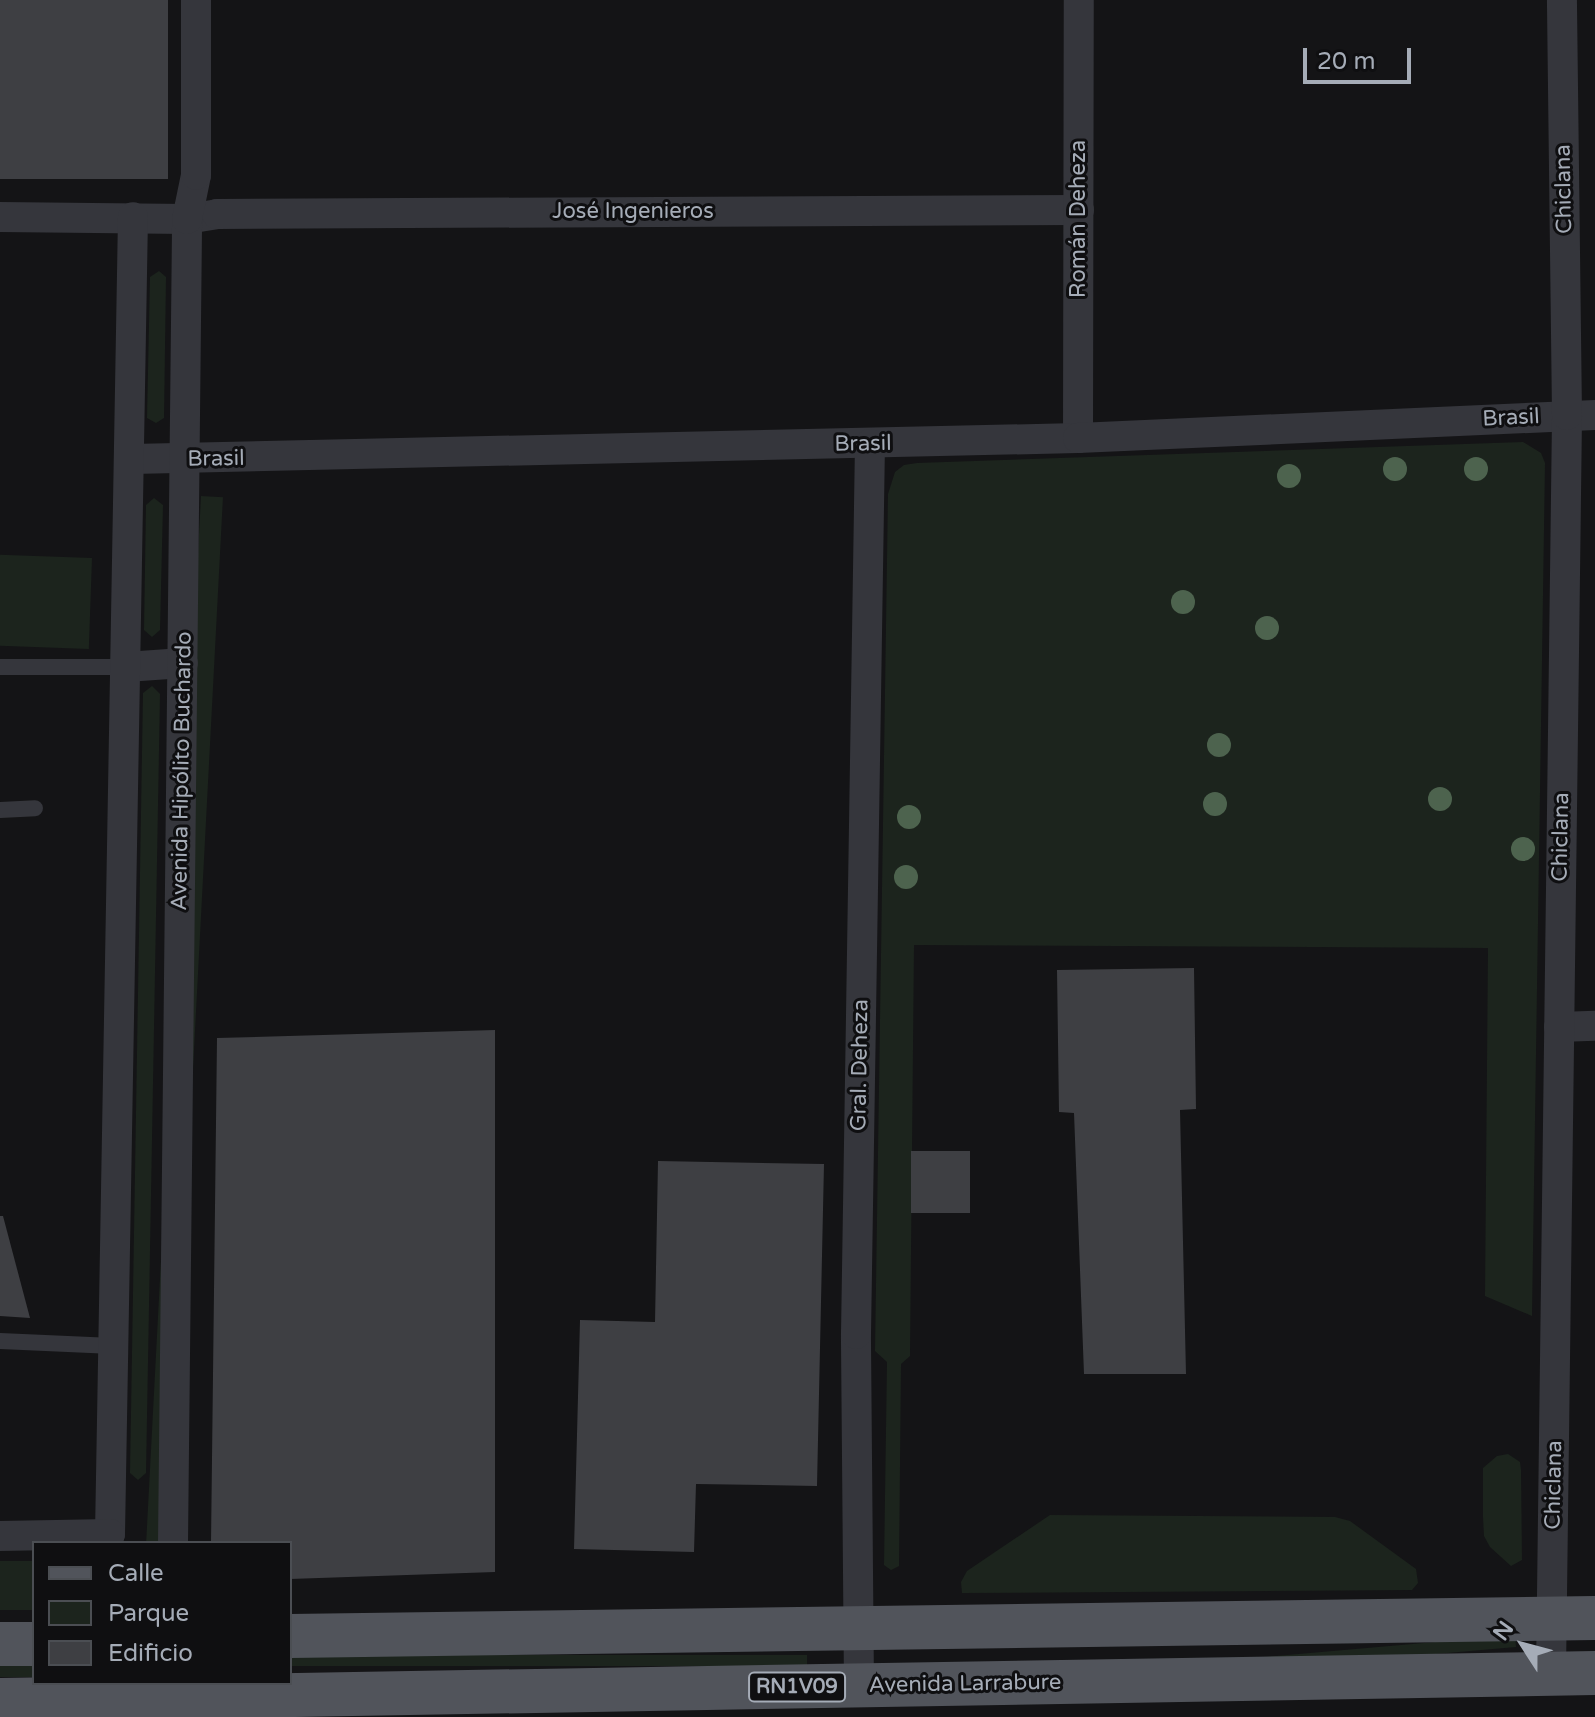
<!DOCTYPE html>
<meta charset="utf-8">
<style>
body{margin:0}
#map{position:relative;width:1595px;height:1717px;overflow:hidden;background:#141416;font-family:"Varela Round",sans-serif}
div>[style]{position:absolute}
.green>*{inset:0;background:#1c241d;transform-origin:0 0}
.building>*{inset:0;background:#3e3f43;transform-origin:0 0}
.service>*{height:16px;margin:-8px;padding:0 8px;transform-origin:8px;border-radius:8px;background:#35363c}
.minor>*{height:30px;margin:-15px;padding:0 15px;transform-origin:15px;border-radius:15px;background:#35363c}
.primary>*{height:44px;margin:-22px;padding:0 22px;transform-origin:22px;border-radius:22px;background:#51545b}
.trees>*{width:24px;height:24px;margin:-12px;border-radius:50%;background:#4d634e}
span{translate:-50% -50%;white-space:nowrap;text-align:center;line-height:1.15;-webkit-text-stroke:6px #0f0f11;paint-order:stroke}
.shield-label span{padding:2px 6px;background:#0f0f11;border:2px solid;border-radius:6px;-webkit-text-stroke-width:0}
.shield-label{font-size:20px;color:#a5acb7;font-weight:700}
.street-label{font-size:22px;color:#a5acb7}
.legend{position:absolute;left:32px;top:1541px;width:260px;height:144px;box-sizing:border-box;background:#0f0f11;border:2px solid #4b4e53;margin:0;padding:10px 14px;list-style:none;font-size:24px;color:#a5acb7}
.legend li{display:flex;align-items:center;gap:16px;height:40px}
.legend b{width:40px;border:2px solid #4b4e53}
.north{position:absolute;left:1483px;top:1605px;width:80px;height:80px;-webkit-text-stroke:6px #0f0f11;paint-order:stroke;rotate:306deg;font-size:22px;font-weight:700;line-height:32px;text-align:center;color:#a5acb7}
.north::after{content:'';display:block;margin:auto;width:28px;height:36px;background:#a5acb7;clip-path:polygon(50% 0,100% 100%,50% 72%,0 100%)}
.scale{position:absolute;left:1303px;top:48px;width:108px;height:36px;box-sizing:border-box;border:4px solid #a5acb7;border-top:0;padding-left:10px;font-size:24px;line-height:28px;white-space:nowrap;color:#a5acb7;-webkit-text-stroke:6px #0f0f11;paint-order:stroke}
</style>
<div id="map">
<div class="green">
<i style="clip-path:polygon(159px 271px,166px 277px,164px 418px,156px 423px,147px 418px,150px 277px)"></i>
<i style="clip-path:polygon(1523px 442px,1541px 453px,1545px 463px,1532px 1316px,1485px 1296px,1488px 948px,914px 945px,910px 1356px,901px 1364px,899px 1566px,891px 1570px,884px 1565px,887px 1362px,875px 1351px,888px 494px,895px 472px,904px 465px,917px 463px)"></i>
<i style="left:201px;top:496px;width:22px;height:1047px;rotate:3deg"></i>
<i style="clip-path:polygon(154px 498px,163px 505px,160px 630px,152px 637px,144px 630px,146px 505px)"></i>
<i style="left:92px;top:558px;width:91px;height:92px;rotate:92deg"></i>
<i style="clip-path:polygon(152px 686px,160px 694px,146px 1473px,138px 1480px,130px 1473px,143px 693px)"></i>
<i style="clip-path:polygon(1508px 1454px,1520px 1462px,1521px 1470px,1522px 1560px,1511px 1566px,1490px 1547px,1484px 1536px,1483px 1517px,1483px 1468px,1497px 1456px)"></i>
<i style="clip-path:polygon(1050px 1515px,1335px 1517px,1350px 1521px,1416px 1569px,1418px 1583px,1412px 1590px,962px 1593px,961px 1582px,967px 1571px)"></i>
<i style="left:34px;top:1561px;width:49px;height:34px;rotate:90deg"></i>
<i style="left:1515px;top:1635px;width:12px;height:552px;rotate:85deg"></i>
<i style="left:807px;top:1655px;width:11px;height:517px;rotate:90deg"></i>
<i style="left:34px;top:1666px;width:11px;height:34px;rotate:90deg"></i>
</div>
<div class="building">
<i style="left:0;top:0;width:168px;height:179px"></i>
<i style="clip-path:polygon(1194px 968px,1196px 1109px,1180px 1110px,1186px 1374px,1084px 1374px,1074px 1113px,1059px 1112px,1057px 970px)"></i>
<i style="clip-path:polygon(495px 1030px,495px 1572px,290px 1579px,290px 1543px,211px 1543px,217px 1038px)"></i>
<i style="left:911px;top:1151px;width:59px;height:62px"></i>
<i style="clip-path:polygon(658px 1161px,824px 1164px,817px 1486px,696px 1484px,694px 1552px,574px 1549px,580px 1320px,655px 1322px)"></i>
<i style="clip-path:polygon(0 1216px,3px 1216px,30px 1318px,0 1316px)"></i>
</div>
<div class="service">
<i style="left:0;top:667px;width:126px"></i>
<i style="left:0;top:810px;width:35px;rotate:-3deg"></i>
<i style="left:0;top:1341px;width:113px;rotate:2.5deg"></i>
</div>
<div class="minor">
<i style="left:0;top:217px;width:187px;rotate:0.6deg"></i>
<i style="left:187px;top:219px;width:30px;rotate:-9deg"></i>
<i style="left:217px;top:214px;width:862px;rotate:-0.27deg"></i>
<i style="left:1078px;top:438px;width:438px;rotate:-89.9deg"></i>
<i style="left:132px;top:459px;width:946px;rotate:-1.27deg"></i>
<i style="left:1078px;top:438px;width:518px;rotate:-2.55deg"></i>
<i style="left:126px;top:667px;width:57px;rotate:-4deg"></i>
<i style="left:1559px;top:1027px;width:36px;rotate:-2deg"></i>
<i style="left:110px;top:1534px;width:1317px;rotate:-89deg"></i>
<i style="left:0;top:1536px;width:110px;rotate:-1deg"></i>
<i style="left:173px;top:1543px;width:1324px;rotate:-89.39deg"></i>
<i style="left:187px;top:219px;width:45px;rotate:-78.4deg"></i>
<i style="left:196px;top:175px;width:175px;rotate:-90deg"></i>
<i style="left:1551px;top:1673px;width:1258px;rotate:-89.27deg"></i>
<i style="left:1567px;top:415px;width:415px;rotate:-90.7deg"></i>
<i style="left:859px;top:1686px;width:352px;rotate:-90.5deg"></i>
<i style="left:856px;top:1334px;width:890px;rotate:-89.1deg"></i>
</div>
<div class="primary">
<i style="left:290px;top:1636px;width:1305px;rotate:-0.79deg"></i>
<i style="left:0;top:1644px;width:34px"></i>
<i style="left:0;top:1700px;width:1595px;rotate:-0.97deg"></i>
</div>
<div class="trees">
<i style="left:1395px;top:469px"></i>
<i style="left:1476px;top:469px"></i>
<i style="left:1289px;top:476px"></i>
<i style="left:1183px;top:602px"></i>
<i style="left:1267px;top:628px"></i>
<i style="left:1219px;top:745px"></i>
<i style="left:1440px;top:799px"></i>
<i style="left:1215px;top:804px"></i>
<i style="left:909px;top:817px"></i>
<i style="left:1523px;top:849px"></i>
<i style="left:906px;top:877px"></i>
</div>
<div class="shield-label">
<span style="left:797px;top:1687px">RN1V09</span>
</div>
<div class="street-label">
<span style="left:1564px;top:189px;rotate:-91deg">Chiclana</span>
<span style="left:633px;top:212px">José Ingenieros</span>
<span style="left:1079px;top:219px;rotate:-90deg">Román Deheza</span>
<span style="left:1511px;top:418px;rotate:-3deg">Brasil</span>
<span style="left:863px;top:444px;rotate:-1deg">Brasil</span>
<span style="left:216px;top:459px;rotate:-1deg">Brasil</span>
<span style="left:182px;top:771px;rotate:-89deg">Avenida Hipólito Buchardo</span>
<span style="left:1561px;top:837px;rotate:-89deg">Chiclana</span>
<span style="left:860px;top:1065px;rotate:-89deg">Gral. Deheza</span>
<span style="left:1554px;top:1485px;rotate:-89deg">Chiclana</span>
<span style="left:965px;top:1684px;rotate:-1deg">Avenida Larrabure</span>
</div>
<ul class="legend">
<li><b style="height:10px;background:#51545b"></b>Calle</li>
<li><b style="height:22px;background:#1c241d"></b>Parque</li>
<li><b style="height:22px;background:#3e3f43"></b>Edificio</li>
</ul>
<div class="north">N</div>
<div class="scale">20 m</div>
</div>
